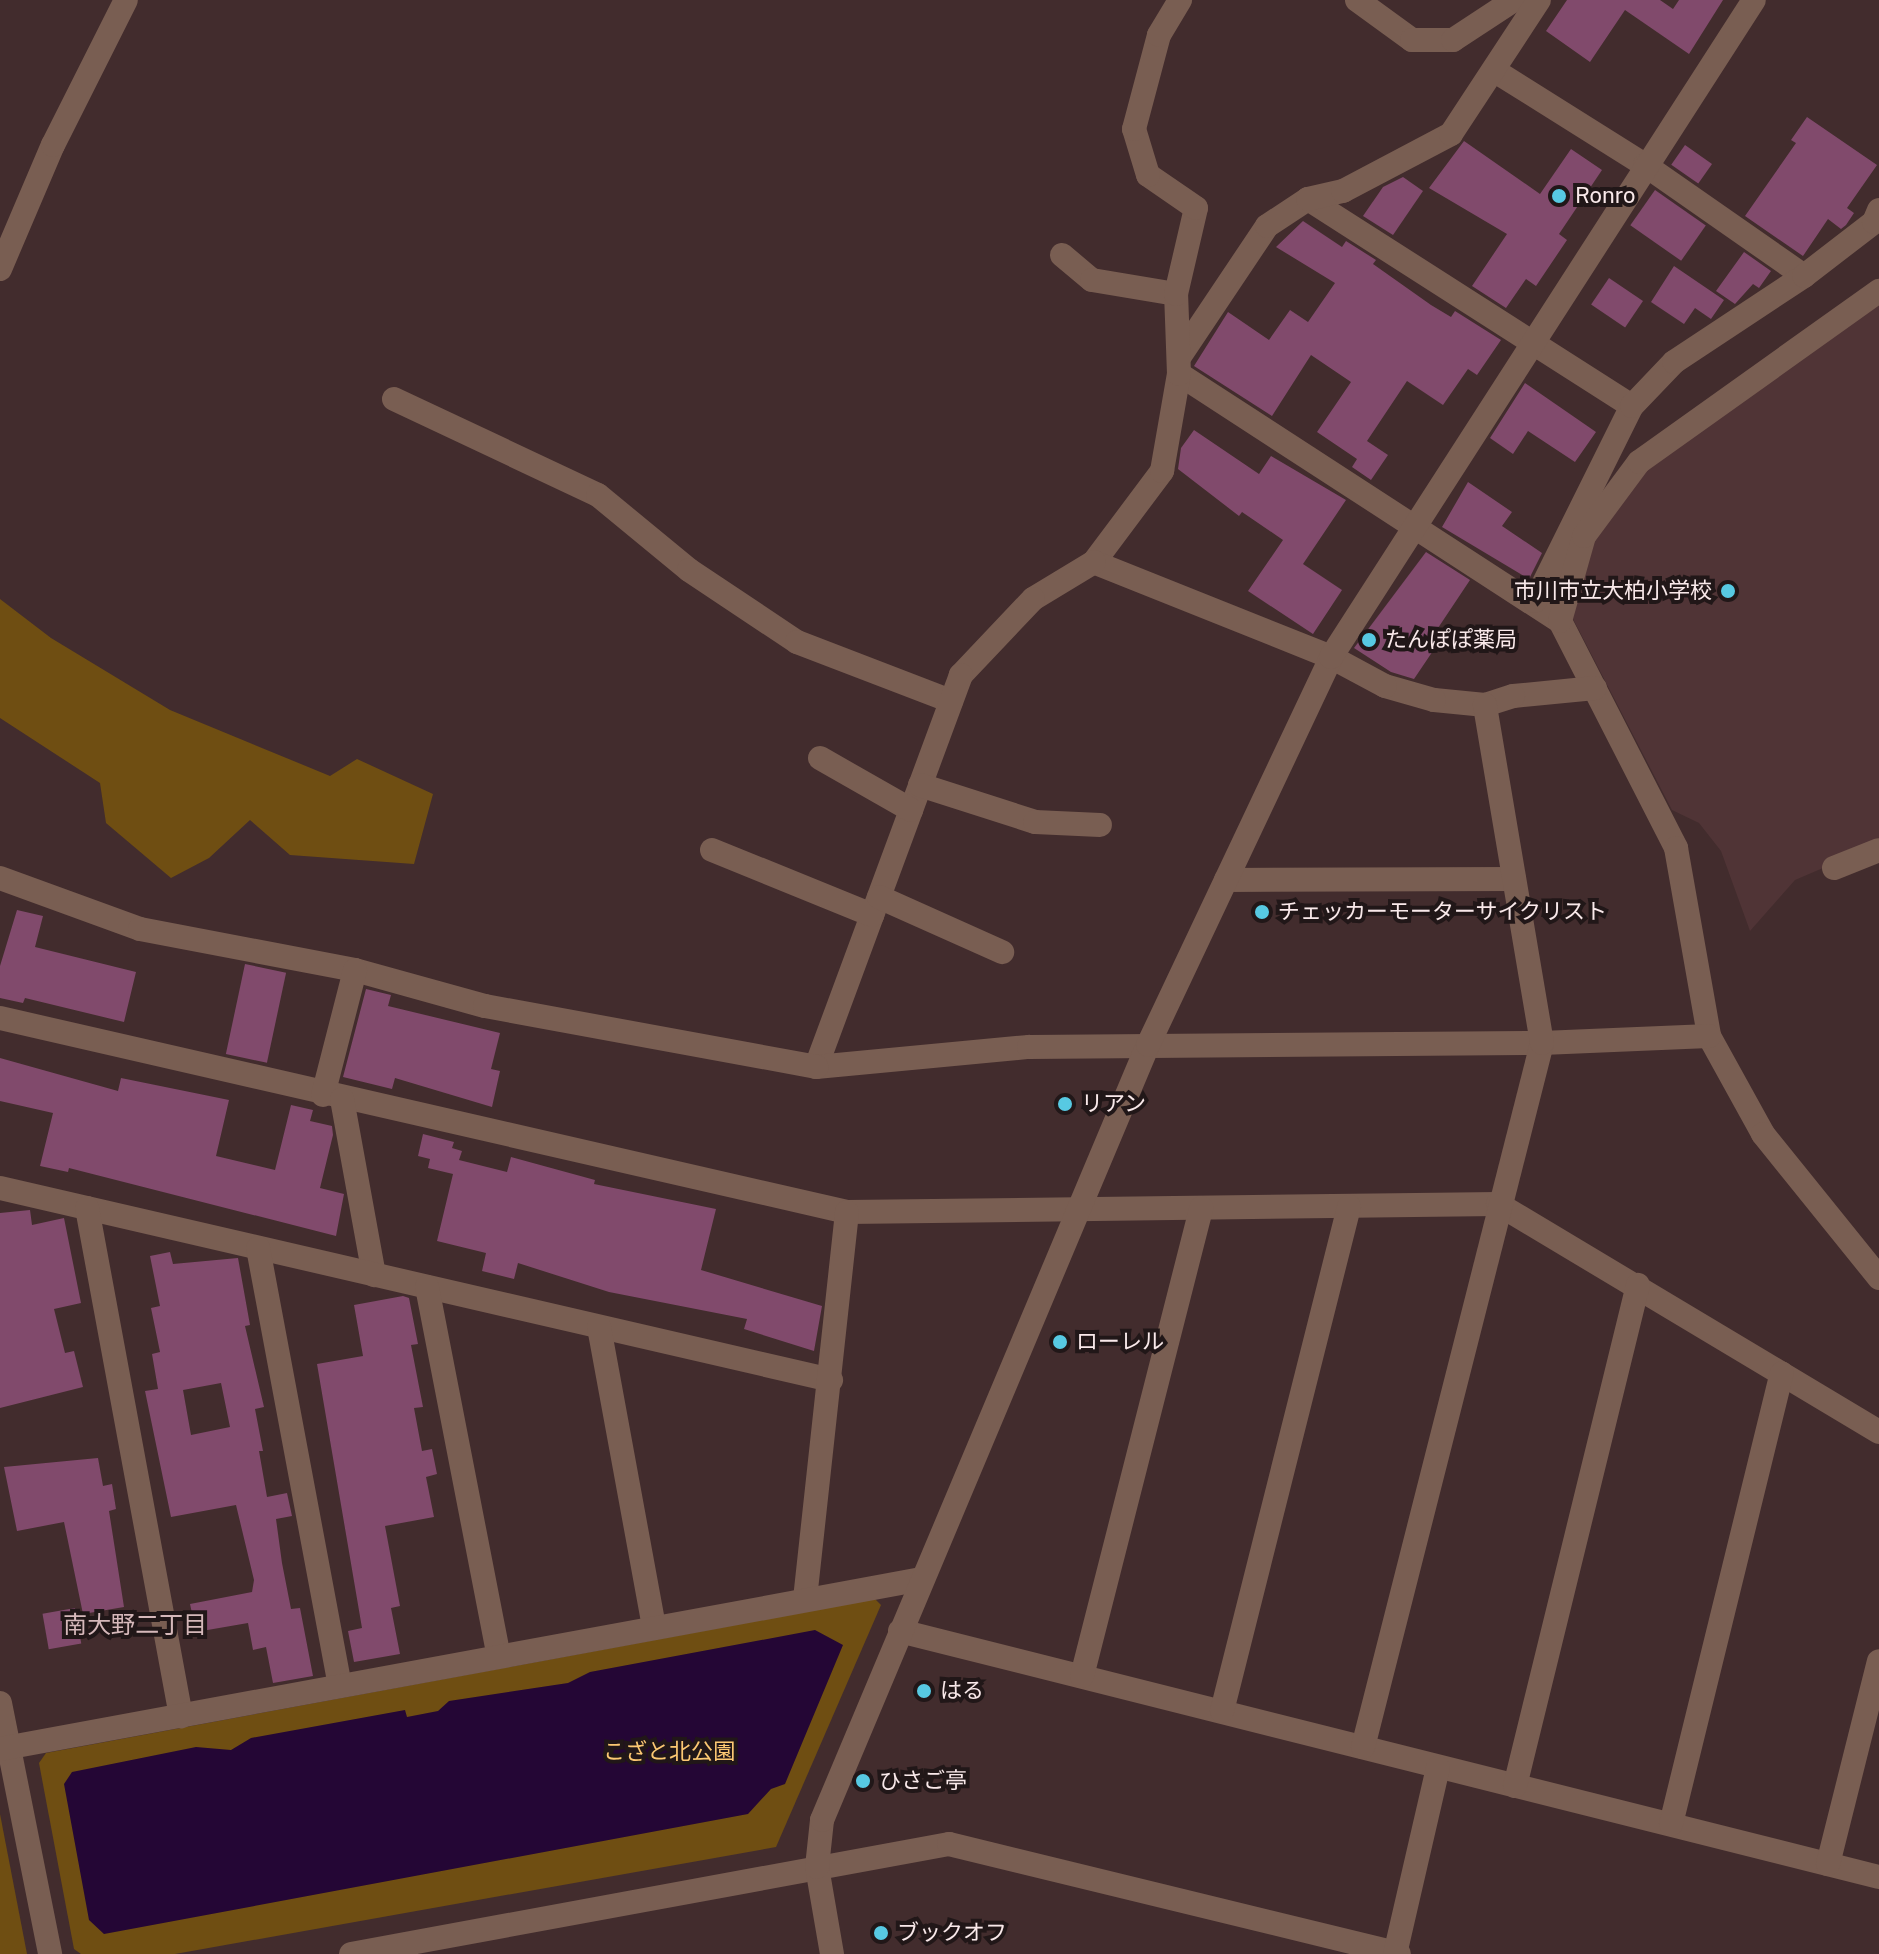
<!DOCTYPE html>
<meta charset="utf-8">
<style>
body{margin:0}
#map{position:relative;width:1879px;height:1954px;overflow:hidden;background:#422c2d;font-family:"Public Sans","Noto Sans JP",sans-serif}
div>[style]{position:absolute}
.built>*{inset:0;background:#503436}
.green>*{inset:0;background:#6f4e12}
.water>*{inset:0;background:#240635}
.building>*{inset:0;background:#814a6c;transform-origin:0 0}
.minor>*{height:24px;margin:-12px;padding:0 12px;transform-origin:12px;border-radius:12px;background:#795e52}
.dots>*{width:22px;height:22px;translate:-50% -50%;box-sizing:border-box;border:4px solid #211718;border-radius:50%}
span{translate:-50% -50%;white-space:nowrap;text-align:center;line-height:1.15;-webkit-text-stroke:8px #211718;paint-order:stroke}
.poi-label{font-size:22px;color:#f9e9ea}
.left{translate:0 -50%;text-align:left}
.right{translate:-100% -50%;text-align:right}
.park-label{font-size:22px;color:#fcc873}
.neighbourhood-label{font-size:24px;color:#d5b8ba}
</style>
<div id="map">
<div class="built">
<i style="clip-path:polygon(1879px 298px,1879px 844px,1795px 880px,1750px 931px,1721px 851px,1699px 823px,1672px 810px,1572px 617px,1597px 529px,1651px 462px)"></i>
</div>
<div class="green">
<i style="clip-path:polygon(0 599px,51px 638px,170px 710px,330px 776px,357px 759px,433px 794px,414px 864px,290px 855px,250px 820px,209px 858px,171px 878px,106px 823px,100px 783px,0 718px)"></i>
<i style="clip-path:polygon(875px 1599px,881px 1605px,776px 1847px,175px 1954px,81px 1954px,74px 1949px,39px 1763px,46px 1753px)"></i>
<i style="clip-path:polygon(0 1814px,27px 1954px,0 1954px)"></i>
</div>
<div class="water">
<i style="clip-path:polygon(815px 1630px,843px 1645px,785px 1784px,771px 1789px,748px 1814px,104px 1934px,89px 1920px,64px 1784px,72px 1772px,196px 1747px,231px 1750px,251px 1738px,405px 1710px,407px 1717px,438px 1711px,449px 1701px,568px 1683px,590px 1672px)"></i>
</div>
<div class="building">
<i style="clip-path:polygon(1567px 0,1660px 0,1673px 9px,1679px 0,1723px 0,1689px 54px,1625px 10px,1590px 62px,1546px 31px)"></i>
<i style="clip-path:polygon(1807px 117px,1877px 165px,1847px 208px,1854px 213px,1846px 225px,1841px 229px,1828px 219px,1803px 256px,1745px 216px,1796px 143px,1791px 140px)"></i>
<i style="clip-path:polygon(1464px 141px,1540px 194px,1571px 149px,1602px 170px,1559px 234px,1567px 240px,1536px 286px,1526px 279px,1506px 308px,1472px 286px,1507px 234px,1429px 188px)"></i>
<i style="left:1685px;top:145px;width:33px;height:24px;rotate:35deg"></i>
<i style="clip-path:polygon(1403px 177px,1423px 191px,1393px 235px,1363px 216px,1383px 187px)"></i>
<i style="left:1655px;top:190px;width:62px;height:43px;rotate:35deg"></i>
<i style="clip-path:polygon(1303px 221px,1342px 247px,1346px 241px,1376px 260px,1373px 264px,1431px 305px,1451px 317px,1455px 311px,1501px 340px,1477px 375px,1468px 369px,1443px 405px,1407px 381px,1367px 441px,1388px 455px,1371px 480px,1352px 467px,1357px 459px,1317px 432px,1351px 382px,1311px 355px,1272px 416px,1194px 366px,1228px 312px,1269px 340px,1290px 310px,1308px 322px,1335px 283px,1276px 247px)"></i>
<i style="clip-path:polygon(1744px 252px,1771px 271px,1759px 288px,1753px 284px,1735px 304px,1716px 291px)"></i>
<i style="clip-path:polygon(1674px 266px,1724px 300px,1711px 319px,1695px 308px,1684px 324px,1651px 302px)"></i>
<i style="left:1609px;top:278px;width:41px;height:32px;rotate:34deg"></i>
<i style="clip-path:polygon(1525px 383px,1596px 432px,1575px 462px,1528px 431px,1513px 454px,1490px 438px)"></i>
<i style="clip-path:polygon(1194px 430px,1259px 474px,1271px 456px,1346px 500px,1303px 564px,1342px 590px,1313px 634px,1248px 591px,1283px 540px,1242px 512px,1239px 516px,1178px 469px,1181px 448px)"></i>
<i style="clip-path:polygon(1468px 482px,1512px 512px,1502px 526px,1542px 553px,1529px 579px,1442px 527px)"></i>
<i style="clip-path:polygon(1426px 552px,1470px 580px,1434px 634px,1441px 639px,1414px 679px,1391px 672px,1354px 648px)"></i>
<i style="clip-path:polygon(17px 910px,43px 916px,35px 947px,136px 972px,124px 1022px,25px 998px,23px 1003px,0 998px,0 966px)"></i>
<i style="left:245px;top:964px;width:42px;height:92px;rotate:12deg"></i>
<i style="clip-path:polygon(366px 989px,391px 995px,388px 1006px,500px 1033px,491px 1069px,500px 1071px,492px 1107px,395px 1078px,392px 1089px,343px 1077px)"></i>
<i style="clip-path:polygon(0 1058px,118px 1091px,121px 1078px,229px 1100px,216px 1156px,275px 1170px,291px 1105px,313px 1110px,310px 1121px,332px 1126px,333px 1135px,320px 1188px,344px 1194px,336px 1236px,69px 1168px,68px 1172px,40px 1166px,53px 1113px,0 1101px)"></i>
<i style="clip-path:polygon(423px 1134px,454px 1142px,452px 1148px,462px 1151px,459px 1160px,507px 1172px,511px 1157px,595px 1180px,594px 1184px,716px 1209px,701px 1270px,822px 1306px,814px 1351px,744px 1329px,747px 1319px,609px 1292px,518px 1263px,514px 1279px,482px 1271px,486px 1253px,437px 1241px,453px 1174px,428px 1168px,430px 1159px,418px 1156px)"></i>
<i style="clip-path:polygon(30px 1210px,32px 1225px,64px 1218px,81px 1303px,54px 1309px,65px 1353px,74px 1351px,83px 1387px,0 1408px,0 1213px)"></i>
<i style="clip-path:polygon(evenodd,170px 1252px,173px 1264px,238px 1258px,250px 1325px,245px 1326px,264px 1407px,255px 1409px,263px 1451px,259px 1451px,267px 1497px,287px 1493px,292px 1516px,276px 1519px,282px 1563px,291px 1609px,300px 1608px,313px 1676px,273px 1683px,266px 1647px,253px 1650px,248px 1623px,196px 1632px,190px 1604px,252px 1592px,254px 1580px,236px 1505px,171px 1517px,145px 1391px,158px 1389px,152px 1354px,160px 1352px,151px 1308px,160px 1306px,150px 1256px,170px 1252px,221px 1383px,230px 1427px,191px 1435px,183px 1390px,221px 1383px)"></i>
<i style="clip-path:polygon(403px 1296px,409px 1298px,418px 1344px,411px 1345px,423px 1407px,414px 1408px,422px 1451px,432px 1449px,437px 1474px,426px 1477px,434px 1517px,385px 1526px,400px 1606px,391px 1608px,400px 1654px,354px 1662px,348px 1631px,362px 1628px,317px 1364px,363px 1356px,354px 1305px)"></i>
<i style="clip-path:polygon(98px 1458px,103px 1486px,112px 1484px,116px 1509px,109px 1511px,124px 1607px,83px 1614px,64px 1522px,17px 1531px,4px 1467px)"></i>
<i style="left:75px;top:1608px;width:36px;height:33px;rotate:80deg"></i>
</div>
<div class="minor">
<i style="left:1357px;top:0;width:68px;rotate:36deg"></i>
<i style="left:1412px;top:40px;width:41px"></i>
<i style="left:1453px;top:40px;width:73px;rotate:-33.3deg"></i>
<i style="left:1495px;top:71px;width:177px;rotate:32.1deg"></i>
<i style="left:1645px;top:165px;width:194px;rotate:34.9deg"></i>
<i style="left:1308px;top:199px;width:384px;rotate:32.6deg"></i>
<i style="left:1062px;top:255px;width:39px;rotate:40deg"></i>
<i style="left:1092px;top:280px;width:85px;rotate:9.5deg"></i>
<i style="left:0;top:269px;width:135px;rotate:-66.9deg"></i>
<i style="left:53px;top:145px;width:162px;rotate:-63.3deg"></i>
<i style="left:1180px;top:356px;width:156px;rotate:-56.2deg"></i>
<i style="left:1267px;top:226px;width:49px;rotate:-33.4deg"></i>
<i style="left:1308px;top:199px;width:36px;rotate:-13deg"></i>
<i style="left:1343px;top:191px;width:122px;rotate:-27.8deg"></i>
<i style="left:1451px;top:134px;width:160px;rotate:-56.7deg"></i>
<i style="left:1179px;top:374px;width:454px;rotate:33deg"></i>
<i style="left:1560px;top:621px;width:255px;rotate:62.9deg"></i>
<i style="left:1676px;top:848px;width:191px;rotate:80deg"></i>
<i style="left:1709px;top:1036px;width:112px;rotate:61.1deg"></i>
<i style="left:1763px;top:1134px;width:185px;rotate:51.1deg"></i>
<i style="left:394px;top:399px;width:225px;rotate:25.2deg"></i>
<i style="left:598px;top:495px;width:118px;rotate:39.5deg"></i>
<i style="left:689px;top:570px;width:130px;rotate:33.7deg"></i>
<i style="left:797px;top:642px;width:165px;rotate:21deg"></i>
<i style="left:1094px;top:562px;width:114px;rotate:-53.2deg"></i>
<i style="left:1162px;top:471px;width:98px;rotate:-80.1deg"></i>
<i style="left:1179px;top:374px;width:80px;rotate:-92.1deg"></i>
<i style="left:1176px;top:294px;width:88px;rotate:-76.9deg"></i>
<i style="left:1196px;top:208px;width:58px;rotate:-145.5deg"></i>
<i style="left:1148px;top:175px;width:48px;rotate:-106.9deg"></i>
<i style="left:1134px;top:129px;width:97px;rotate:-75.1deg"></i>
<i style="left:1159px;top:35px;width:41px;rotate:-59deg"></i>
<i style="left:1535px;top:601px;width:218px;rotate:-63.6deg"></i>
<i style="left:1632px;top:406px;width:61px;rotate:-46.3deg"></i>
<i style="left:1674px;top:362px;width:156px;rotate:-33.5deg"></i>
<i style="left:1804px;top:276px;width:88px;rotate:-37.6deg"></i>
<i style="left:1874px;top:222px;width:13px;rotate:-67deg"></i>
<i style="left:1560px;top:621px;width:88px;rotate:-74.2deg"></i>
<i style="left:1584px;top:536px;width:92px;rotate:-53.4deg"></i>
<i style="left:1639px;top:462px;width:295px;rotate:-35.5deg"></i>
<i style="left:1595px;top:688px;width:82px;rotate:174.4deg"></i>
<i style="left:1513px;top:696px;width:29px;rotate:162deg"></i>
<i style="left:1485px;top:705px;width:51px;rotate:-174.4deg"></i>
<i style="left:1434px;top:700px;width:51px;rotate:-164.1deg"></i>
<i style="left:1385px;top:686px;width:61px;rotate:-151.8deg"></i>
<i style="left:1331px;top:657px;width:255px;rotate:-158.2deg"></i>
<i style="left:1094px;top:562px;width:71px;rotate:148.8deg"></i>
<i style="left:1033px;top:599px;width:105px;rotate:133.5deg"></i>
<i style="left:961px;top:675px;width:418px;rotate:110.3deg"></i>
<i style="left:816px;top:1067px;width:214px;rotate:-5.4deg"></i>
<i style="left:1029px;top:1047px;width:513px;rotate:-0.45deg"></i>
<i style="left:1542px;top:1043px;width:167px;rotate:-2.4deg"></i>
<i style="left:820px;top:758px;width:105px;rotate:29.7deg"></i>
<i style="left:920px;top:785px;width:121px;rotate:17.8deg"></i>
<i style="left:1035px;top:822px;width:65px;rotate:2.6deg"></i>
<i style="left:712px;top:850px;width:173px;rotate:22.1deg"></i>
<i style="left:1834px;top:868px;width:48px;rotate:-21.8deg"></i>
<i style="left:0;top:878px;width:149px;rotate:20deg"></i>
<i style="left:140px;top:929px;width:219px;rotate:10.8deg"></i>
<i style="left:355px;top:970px;width:135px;rotate:15.5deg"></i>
<i style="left:485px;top:1006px;width:337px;rotate:10.4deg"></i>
<i style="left:1226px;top:880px;width:288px;rotate:-0.2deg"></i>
<i style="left:879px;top:897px;width:135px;rotate:24.1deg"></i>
<i style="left:0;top:1018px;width:869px;rotate:12.9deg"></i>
<i style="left:847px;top:1212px;width:651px;rotate:-0.7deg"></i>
<i style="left:1498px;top:1204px;width:444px;rotate:30.9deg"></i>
<i style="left:323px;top:1095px;width:129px;rotate:-75.6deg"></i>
<i style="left:342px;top:1099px;width:179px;rotate:79.7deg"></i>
<i style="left:0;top:1188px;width:853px;rotate:13.01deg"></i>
<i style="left:87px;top:1208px;width:517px;rotate:79.52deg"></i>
<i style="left:258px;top:1248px;width:445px;rotate:79.4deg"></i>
<i style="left:427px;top:1287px;width:376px;rotate:79deg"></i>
<i style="left:599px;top:1327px;width:306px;rotate:79.6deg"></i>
<i style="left:805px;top:1599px;width:389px;rotate:-83.8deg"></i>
<i style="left:900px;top:1631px;width:1009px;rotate:14.11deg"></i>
<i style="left:1082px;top:1676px;width:483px;rotate:-75.7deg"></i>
<i style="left:0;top:1703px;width:256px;rotate:78.7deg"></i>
<i style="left:1222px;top:1711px;width:520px;rotate:-75.86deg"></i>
<i style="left:1363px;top:1747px;width:726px;rotate:-75.73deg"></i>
<i style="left:1542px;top:1043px;width:343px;rotate:-99.6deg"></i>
<i style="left:0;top:1749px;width:938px;rotate:-10.45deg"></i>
<i style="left:1515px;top:1786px;width:516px;rotate:-76.21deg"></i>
<i style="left:1671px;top:1824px;width:464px;rotate:-76.2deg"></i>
<i style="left:1828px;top:1864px;width:209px;rotate:-75.9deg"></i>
<i style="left:351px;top:1954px;width:608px;rotate:-10.42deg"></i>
<i style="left:949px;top:1844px;width:463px;rotate:13.7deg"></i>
<i style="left:832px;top:1954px;width:88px;rotate:-99.8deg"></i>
<i style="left:817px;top:1867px;width:47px;rotate:-83.9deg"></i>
<i style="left:822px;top:1820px;width:841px;rotate:-67.19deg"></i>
<i style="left:1148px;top:1045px;width:429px;rotate:-64.7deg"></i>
<i style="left:1331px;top:657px;width:781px;rotate:-57.23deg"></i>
<i style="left:1395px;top:1954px;width:191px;rotate:-77deg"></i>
</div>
<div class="dots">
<i style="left:1559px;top:196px;background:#57c9e2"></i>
<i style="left:1728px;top:591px;background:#57c9e2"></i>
<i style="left:1369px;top:640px;background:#57c9e2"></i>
<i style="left:1262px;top:912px;background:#57c9e2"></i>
<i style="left:1065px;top:1104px;background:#57c9e2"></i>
<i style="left:1060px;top:1342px;background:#57c9e2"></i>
<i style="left:924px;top:1691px;background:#57c9e2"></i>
<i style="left:863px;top:1781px;background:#57c9e2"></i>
<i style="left:881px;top:1933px;background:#57c9e2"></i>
</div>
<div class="poi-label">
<span class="left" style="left:1575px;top:196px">Ronro</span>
<span class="right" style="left:1712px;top:591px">市川市立大柏小学校</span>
<span class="left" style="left:1385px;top:640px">たんぽぽ薬局</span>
<span class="left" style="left:1278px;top:912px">チェッカーモーターサイクリスト</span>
<span class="left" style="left:1081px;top:1104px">リアン</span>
<span class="left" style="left:1076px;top:1342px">ローレル</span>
<span class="left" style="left:940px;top:1691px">はる</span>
<span class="left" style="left:879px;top:1781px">ひさご亭</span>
<span class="left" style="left:897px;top:1933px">ブックオフ</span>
</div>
<div class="park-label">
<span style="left:669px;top:1752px">こざと北公園</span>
</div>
<div class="neighbourhood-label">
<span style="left:135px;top:1625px">南大野二丁目</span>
</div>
</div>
